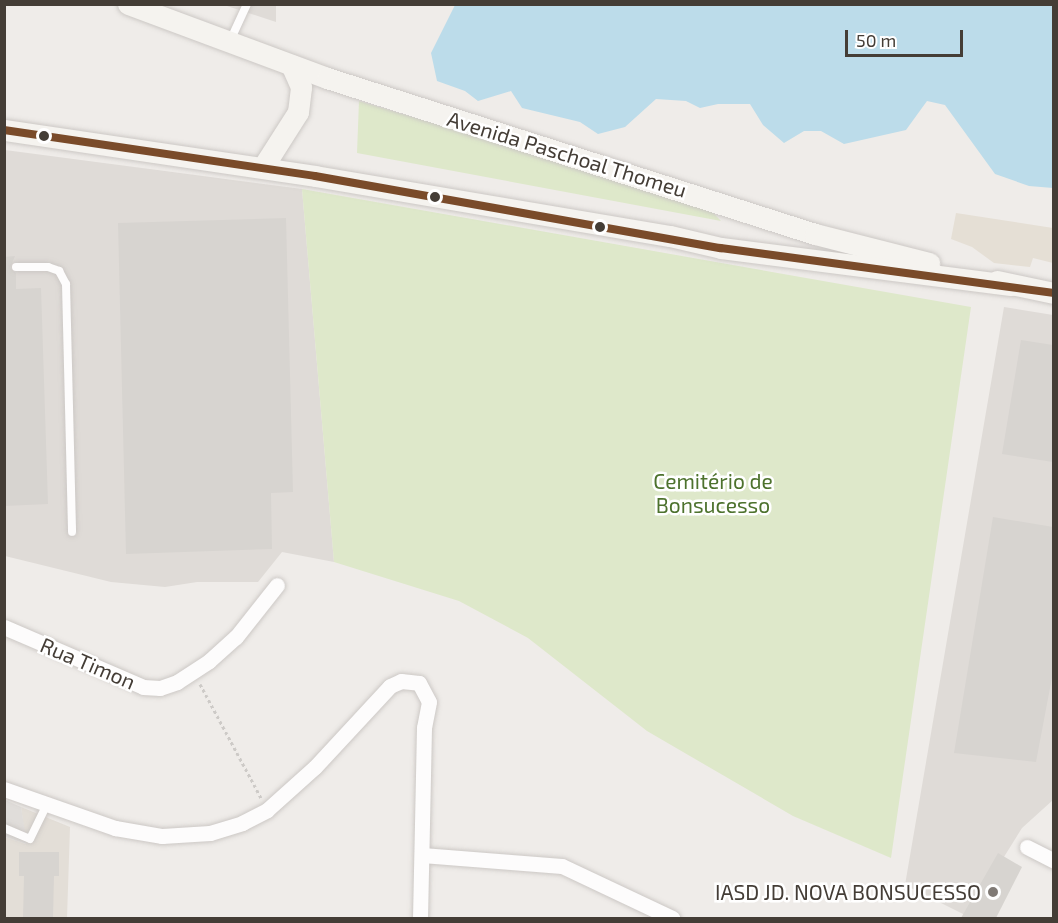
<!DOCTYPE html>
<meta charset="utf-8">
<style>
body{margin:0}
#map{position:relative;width:1058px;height:923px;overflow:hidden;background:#efece9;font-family:"Exo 2",sans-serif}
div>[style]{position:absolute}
.residential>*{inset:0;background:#e3ded7}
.industrial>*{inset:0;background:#dfdbd7}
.education>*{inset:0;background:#e5dfd5}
.green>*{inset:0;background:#dee8ca}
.parking>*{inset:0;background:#e0ddda}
.water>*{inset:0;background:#bcdcea}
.building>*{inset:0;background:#d7d4d0}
.path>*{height:3px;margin-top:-1.5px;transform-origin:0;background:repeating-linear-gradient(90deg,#cdcac7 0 3px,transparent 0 6px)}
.roads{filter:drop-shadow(0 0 2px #ccc8c5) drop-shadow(0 0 2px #ccc8c5)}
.lane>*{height:8px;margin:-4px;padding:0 4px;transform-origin:4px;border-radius:4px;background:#fdfcfc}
.street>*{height:15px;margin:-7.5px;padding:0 7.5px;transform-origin:7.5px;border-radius:7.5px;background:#fdfcfc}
.secondary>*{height:21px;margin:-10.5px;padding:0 10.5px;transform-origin:10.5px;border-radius:10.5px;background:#f5f3ef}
.bus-1>*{height:8px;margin:-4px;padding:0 4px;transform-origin:4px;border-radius:4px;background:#7a4b2a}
.dots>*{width:16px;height:16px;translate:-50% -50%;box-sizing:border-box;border:3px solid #fff;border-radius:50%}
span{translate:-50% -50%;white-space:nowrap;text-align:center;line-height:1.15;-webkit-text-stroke:5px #fff;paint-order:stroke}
.street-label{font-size:21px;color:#443d36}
.park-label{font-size:21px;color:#4d722d}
.poi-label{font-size:21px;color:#443d36}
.right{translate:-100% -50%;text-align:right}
.frame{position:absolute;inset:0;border:6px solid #443d36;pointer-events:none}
.scale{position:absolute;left:845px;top:30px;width:118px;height:27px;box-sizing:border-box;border:3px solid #443d36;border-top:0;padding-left:8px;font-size:18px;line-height:21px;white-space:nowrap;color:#443d36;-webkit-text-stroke:4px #fff;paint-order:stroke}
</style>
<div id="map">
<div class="residential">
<i style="clip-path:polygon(21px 807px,70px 827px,67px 918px,5px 918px,5px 837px,26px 844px)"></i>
</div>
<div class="industrial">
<i style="clip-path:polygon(224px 5px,276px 5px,276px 22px)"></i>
<i style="clip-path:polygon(5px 150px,302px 189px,334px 562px,282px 552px,258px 582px,197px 582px,165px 587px,111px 582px,5px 556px)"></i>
<i style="clip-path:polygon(1004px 307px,1053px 315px,1053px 800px,1022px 828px,967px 916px,905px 885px)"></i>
</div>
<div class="education">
<i style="clip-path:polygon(956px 213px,1053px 228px,1053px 263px,1033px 258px,1030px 267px,994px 263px,972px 247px,951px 239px)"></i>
</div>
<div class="green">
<i style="clip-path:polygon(359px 101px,706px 205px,721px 221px,357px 153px)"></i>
<i style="clip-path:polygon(302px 189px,971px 307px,891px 858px,793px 816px,647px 731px,528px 638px,459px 601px,334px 562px)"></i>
</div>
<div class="parking">
<i style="clip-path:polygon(5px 800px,21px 807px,27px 844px,5px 837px)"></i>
</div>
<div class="water">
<i style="clip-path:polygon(455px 5px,1053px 5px,1053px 188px,1029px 186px,995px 174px,945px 105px,927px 101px,906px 130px,844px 144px,821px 131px,804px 131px,784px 143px,763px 125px,750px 104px,718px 104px,700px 108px,686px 101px,656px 99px,625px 127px,598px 134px,580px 122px,522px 108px,511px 91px,478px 101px,465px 91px,437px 81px,431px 53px)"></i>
</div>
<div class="building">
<i style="clip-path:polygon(286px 218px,293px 492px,271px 493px,272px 549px,126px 554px,118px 223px)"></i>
<i style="clip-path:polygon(15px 256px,10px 268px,16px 273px,16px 289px,41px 288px,48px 504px,4px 506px,4px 257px)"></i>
<i style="clip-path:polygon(1021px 340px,1053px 345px,1053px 462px,1002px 454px)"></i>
<i style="clip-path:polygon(993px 517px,1053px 527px,1053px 672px,1036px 762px,954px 753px)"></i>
<i style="clip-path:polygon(19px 852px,59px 852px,59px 876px,54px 876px,53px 918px,23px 918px,24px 876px,19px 876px)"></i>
<i style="clip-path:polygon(998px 853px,1022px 867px,996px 918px,961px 918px)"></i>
</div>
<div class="path">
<i style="left:200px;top:684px;width:129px;rotate:61.8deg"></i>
</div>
<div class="roads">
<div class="lane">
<i style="left:230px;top:41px;width:41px;rotate:-65.3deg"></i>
<i style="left:16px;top:267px;width:32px"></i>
<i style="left:48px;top:267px;width:12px;rotate:20deg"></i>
<i style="left:59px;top:271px;width:15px;rotate:62deg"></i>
<i style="left:66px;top:284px;width:248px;rotate:88.6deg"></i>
<i style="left:4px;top:828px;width:28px;rotate:23deg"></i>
<i style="left:30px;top:839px;width:39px;rotate:-64deg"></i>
</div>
<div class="street">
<i style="left:4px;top:627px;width:151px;rotate:23.3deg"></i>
<i style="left:143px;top:687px;width:17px;rotate:3deg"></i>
<i style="left:160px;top:688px;width:18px;rotate:-19deg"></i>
<i style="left:177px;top:682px;width:38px;rotate:-33deg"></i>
<i style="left:209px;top:661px;width:36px;rotate:-42deg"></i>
<i style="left:236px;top:637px;width:66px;rotate:-51.7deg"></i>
<i style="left:4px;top:789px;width:118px;rotate:19.4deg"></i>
<i style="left:115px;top:828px;width:48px;rotate:9.7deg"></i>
<i style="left:162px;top:836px;width:48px;rotate:-3.6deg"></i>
<i style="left:210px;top:833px;width:34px;rotate:-17deg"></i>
<i style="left:242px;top:823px;width:28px;rotate:-27deg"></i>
<i style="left:267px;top:810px;width:64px;rotate:-41.9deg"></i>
<i style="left:315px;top:767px;width:110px;rotate:-47.2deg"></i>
<i style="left:390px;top:686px;width:12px;rotate:-24deg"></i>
<i style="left:401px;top:681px;width:18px;rotate:6deg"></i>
<i style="left:419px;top:683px;width:21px;rotate:62deg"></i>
<i style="left:429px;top:702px;width:26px;rotate:101deg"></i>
<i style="left:424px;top:728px;width:190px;rotate:91.2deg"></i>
<i style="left:1027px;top:847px;width:30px;rotate:27deg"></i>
<i style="left:422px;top:855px;width:140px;rotate:4.5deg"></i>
<i style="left:562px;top:866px;width:122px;rotate:25.3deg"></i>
</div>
<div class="secondary">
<i style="left:128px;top:4px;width:212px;rotate:20.4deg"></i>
<i style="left:327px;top:78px;width:512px;rotate:17.73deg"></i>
<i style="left:815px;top:234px;width:118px;rotate:14.3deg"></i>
<i style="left:4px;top:130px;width:314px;rotate:8.4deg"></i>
<i style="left:315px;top:176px;width:360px;rotate:9.6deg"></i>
<i style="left:670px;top:236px;width:52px;rotate:13.2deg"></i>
<i style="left:721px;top:248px;width:292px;rotate:7.3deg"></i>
<i style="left:263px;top:167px;width:65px;rotate:-57.5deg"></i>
<i style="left:298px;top:112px;width:25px;rotate:-83deg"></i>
<i style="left:301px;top:87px;width:24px;rotate:-114deg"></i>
<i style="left:997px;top:281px;width:58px;rotate:11.9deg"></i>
</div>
</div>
<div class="bus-1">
<i style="left:4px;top:130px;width:314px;rotate:8.4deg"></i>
<i style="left:315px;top:176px;width:412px;rotate:10.1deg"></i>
<i style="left:721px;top:248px;width:336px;rotate:7.7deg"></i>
</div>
<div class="dots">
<i style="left:44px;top:136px;background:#443d36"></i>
<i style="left:435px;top:197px;background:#443d36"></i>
<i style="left:600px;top:227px;background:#443d36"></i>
<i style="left:993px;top:892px;background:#807a75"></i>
</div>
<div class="street-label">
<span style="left:567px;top:154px;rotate:17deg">Avenida Paschoal Thomeu</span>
<span style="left:88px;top:663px;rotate:23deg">Rua Timon</span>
</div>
<div class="park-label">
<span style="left:713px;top:493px">Cemitério de<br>Bonsucesso</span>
</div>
<div class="poi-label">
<span class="right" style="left:981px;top:892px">IASD JD. NOVA BONSUCESSO</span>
</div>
<div class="frame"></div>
<div class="scale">50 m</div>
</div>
